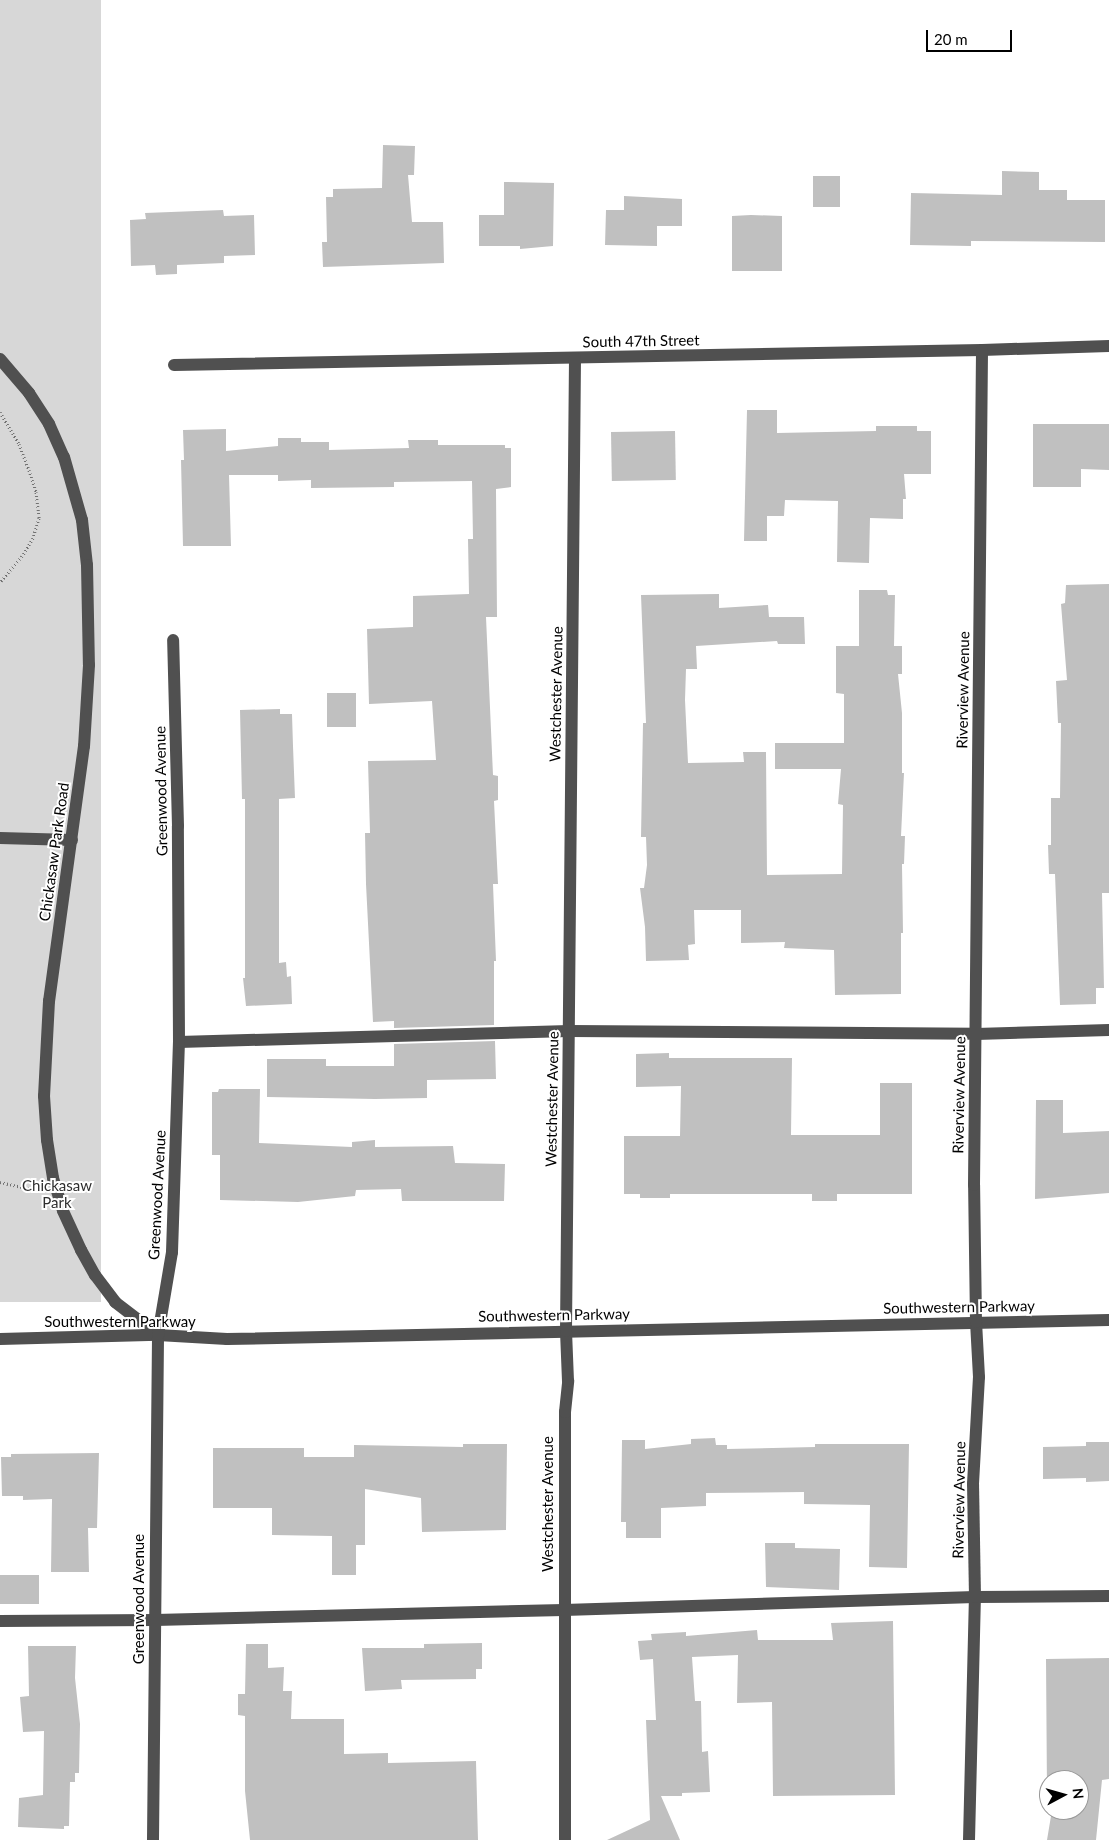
<!DOCTYPE html>
<style>
body{margin:0}
#map{position:relative;width:1109px;height:1840px;overflow:hidden;background:#fff;font-family:Lato,sans-serif}
div>[style]{position:absolute}
.green>*{inset:0;background:#d7d7d7;transform-origin:0 0}
.building>*{inset:0;background:#c0c0c0;transform-origin:0 0}
.path>*{height:3px;margin-top:-1.5px;transform-origin:0;background:repeating-linear-gradient(90deg,#727272 0 1px,transparent 0 3.5px)}
.minor>*{height:12px;margin:-6px;padding:0 6px;transform-origin:6px;border-radius:6px;background:#505050}
span{translate:-50% -50%;white-space:nowrap;text-align:center;line-height:1.15;-webkit-text-stroke:4px #fff;paint-order:stroke}
.street-label{font-size:15px;color:#000}
.park-label{font-size:15px;color:#2e2e2e}
.north{position:absolute;left:1039px;top:1770px;width:50px;height:50px;box-sizing:border-box;background:#fff;border:1px solid #999;border-radius:50%;rotate:84deg;font-size:14px;font-weight:700;line-height:20px;text-align:center;color:#000}
.north::after{content:'';display:block;margin:auto;width:18px;height:22px;background:#000;clip-path:polygon(50% 0,100% 100%,50% 72%,0 100%)}
.scale{position:absolute;left:926px;top:30px;width:86px;height:22px;box-sizing:border-box;border:2px solid #000;border-top:0;padding-left:6px;font-size:15px;line-height:18px;white-space:nowrap;color:#000;-webkit-text-stroke:4px #fff;paint-order:stroke}
</style>
<div id="map">
<div class="green">
<i style="left:0;top:0;width:101px;height:1302px"></i>
</div>
<div class="building">
<i style="clip-path:polygon(383px 145px,415px 146px,414px 175px,408px 175px,412px 222px,443px 222px,444px 263px,323px 267px,322px 242px,327px 242px,326px 197px,333px 197px,333px 189px,382px 188px)"></i>
<i style="clip-path:polygon(1002px 171px,1039px 172px,1039px 190px,1067px 190px,1067px 200px,1105px 200px,1105px 242px,971px 241px,971px 246px,910px 245px,911px 193px,1002px 195px)"></i>
<i style="left:813px;top:176px;width:27px;height:31px"></i>
<i style="clip-path:polygon(504px 182px,554px 183px,553px 246px,520px 249px,520px 246px,479px 246px,479px 215px,504px 215px)"></i>
<i style="clip-path:polygon(624px 196px,682px 199px,682px 226px,657px 226px,657px 246px,605px 245px,606px 210px,624px 210px)"></i>
<i style="clip-path:polygon(223px 210px,224px 216px,254px 215px,255px 255px,224px 256px,224px 263px,177px 265px,177px 274px,156px 275px,155px 265px,131px 266px,130px 220px,146px 219px,145px 213px)"></i>
<i style="clip-path:polygon(751px 215px,782px 216px,782px 271px,732px 271px,732px 216px)"></i>
<i style="clip-path:polygon(747px 410px,777px 410px,777px 433px,876px 431px,876px 426px,917px 426px,917px 431px,931px 431px,931px 474px,904px 474px,906px 499px,903px 499px,903px 519px,870px 518px,869px 563px,837px 562px,838px 501px,785px 500px,784px 516px,767px 516px,767px 541px,744px 541px)"></i>
<i style="clip-path:polygon(1033px 424px,1109px 424px,1109px 470px,1081px 469px,1081px 487px,1033px 487px)"></i>
<i style="clip-path:polygon(226px 429px,226px 451px,278px 446px,278px 438px,301px 438px,301px 442px,329px 442px,329px 450px,409px 448px,408px 440px,438px 440px,438px 445px,505px 445px,505px 448px,511px 448px,511px 487px,496px 489px,497px 617px,486px 617px,493px 775px,498px 776px,498px 800px,494px 801px,498px 884px,493px 884px,496px 961px,494px 961px,494px 1025px,394px 1028px,394px 1021px,373px 1022px,366px 884px,365px 833px,370px 833px,368px 761px,436px 760px,432px 701px,369px 704px,367px 629px,413px 627px,413px 596px,469px 594px,468px 539px,473px 539px,472px 481px,394px 482px,394px 487px,311px 488px,311px 480px,278px 481px,278px 475px,229px 475px,231px 546px,183px 546px,181px 460px,184px 460px,183px 430px)"></i>
<i style="left:675px;top:431px;width:49px;height:64px;rotate:89deg"></i>
<i style="clip-path:polygon(1109px 584px,1109px 893px,1102px 893px,1104px 988px,1096px 988px,1096px 1004px,1060px 1005px,1055px 874px,1049px 874px,1048px 845px,1051px 845px,1051px 798px,1060px 798px,1061px 723px,1058px 723px,1056px 681px,1067px 680px,1061px 604px,1065px 603px,1066px 585px)"></i>
<i style="clip-path:polygon(859px 590px,887px 590px,888px 595px,895px 595px,894px 646px,902px 646px,902px 674px,898px 674px,902px 713px,902px 773px,904px 773px,901px 836px,905px 836px,904px 864px,902px 864px,903px 933px,901px 933px,901px 994px,835px 995px,834px 950px,784px 948px,785px 942px,741px 943px,741px 910px,694px 910px,695px 944px,688px 945px,689px 960px,646px 961px,645px 927px,640px 888px,644px 888px,647px 865px,646px 837px,641px 837px,643px 723px,646px 723px,641px 595px,719px 594px,719px 608px,768px 605px,769px 617px,804px 617px,805px 644px,778px 644px,777px 641px,696px 646px,697px 669px,686px 669px,685px 700px,688px 763px,744px 762px,743px 752px,766px 752px,767px 875px,842px 874px,843px 805px,838px 804px,841px 769px,775px 769px,775px 743px,844px 743px,844px 694px,836px 693px,836px 646px,859px 646px)"></i>
<i style="left:327px;top:693px;width:29px;height:34px"></i>
<i style="clip-path:polygon(280px 709px,280px 714px,292px 714px,293px 746px,295px 798px,279px 799px,279px 963px,286px 962px,287px 977px,291px 976px,292px 1004px,246px 1006px,243px 978px,245px 978px,245px 799px,242px 799px,240px 710px)"></i>
<i style="clip-path:polygon(495px 1041px,496px 1079px,427px 1080px,427px 1098px,375px 1099px,267px 1097px,267px 1059px,326px 1059px,326px 1066px,394px 1066px,394px 1044px)"></i>
<i style="clip-path:polygon(669px 1053px,669px 1058px,792px 1058px,791px 1135px,880px 1135px,880px 1083px,912px 1083px,912px 1194px,837px 1194px,837px 1201px,812px 1201px,812px 1194px,670px 1194px,670px 1198px,640px 1198px,640px 1194px,624px 1194px,624px 1136px,680px 1136px,681px 1086px,636px 1087px,636px 1054px)"></i>
<i style="clip-path:polygon(219px 1089px,260px 1089px,259px 1143px,352px 1147px,352px 1142px,375px 1140px,375px 1147px,453px 1146px,455px 1163px,505px 1164px,504px 1201px,402px 1201px,401px 1189px,356px 1190px,355px 1196px,298px 1202px,220px 1200px,220px 1155px,212px 1155px,212px 1092px,218px 1092px)"></i>
<i style="clip-path:polygon(1036px 1100px,1063px 1100px,1063px 1133px,1109px 1131px,1109px 1193px,1035px 1199px)"></i>
<i style="clip-path:polygon(715px 1438px,716px 1445px,727px 1445px,727px 1449px,815px 1447px,815px 1444px,909px 1444px,907px 1568px,869px 1567px,870px 1505px,804px 1504px,804px 1492px,706px 1493px,706px 1506px,661px 1508px,661px 1538px,626px 1538px,626px 1522px,621px 1522px,622px 1440px,645px 1440px,645px 1449px,691px 1444px,691px 1439px)"></i>
<i style="clip-path:polygon(1086px 1442px,1109px 1442px,1109px 1481px,1086px 1482px,1086px 1478px,1043px 1479px,1043px 1447px,1086px 1446px)"></i>
<i style="clip-path:polygon(463px 1444px,507px 1444px,506px 1530px,422px 1532px,421px 1498px,365px 1489px,365px 1545px,356px 1545px,356px 1575px,332px 1575px,332px 1536px,272px 1535px,272px 1508px,213px 1508px,213px 1448px,304px 1448px,304px 1457px,354px 1457px,354px 1445px,463px 1447px)"></i>
<i style="clip-path:polygon(99px 1453px,97px 1528px,88px 1528px,89px 1572px,51px 1572px,52px 1499px,23px 1500px,23px 1496px,2px 1496px,1px 1457px,11px 1457px,11px 1454px)"></i>
<i style="clip-path:polygon(765px 1543px,795px 1543px,795px 1548px,840px 1549px,839px 1590px,766px 1587px)"></i>
<i style="left:0;top:1575px;width:39px;height:29px"></i>
<i style="clip-path:polygon(893px 1621px,895px 1795px,773px 1796px,772px 1702px,737px 1703px,738px 1655px,692px 1657px,695px 1701px,701px 1701px,702px 1752px,708px 1751px,710px 1792px,682px 1793px,682px 1796px,661px 1796px,680px 1840px,607px 1840px,650px 1820px,646px 1720px,656px 1720px,653px 1659px,640px 1660px,638px 1641px,652px 1640px,651px 1634px,686px 1632px,686px 1636px,757px 1630px,758px 1640px,833px 1640px,831px 1623px)"></i>
<i style="clip-path:polygon(482px 1643px,482px 1669px,476px 1669px,476px 1679px,401px 1680px,402px 1689px,365px 1691px,362px 1648px,424px 1648px,424px 1644px)"></i>
<i style="clip-path:polygon(246px 1644px,268px 1644px,268px 1668px,284px 1667px,283px 1691px,292px 1691px,291px 1719px,344px 1719px,344px 1754px,388px 1753px,388px 1763px,476px 1761px,478px 1840px,250px 1840px,245px 1791px,245px 1716px,238px 1715px,238px 1694px,245px 1694px)"></i>
<i style="clip-path:polygon(28px 1646px,76px 1646px,75px 1678px,80px 1724px,79px 1773px,75px 1773px,75px 1782px,70px 1782px,69px 1826px,64px 1826px,64px 1829px,18px 1827px,19px 1798px,43px 1795px,44px 1731px,23px 1732px,20px 1697px,29px 1696px)"></i>
<i style="clip-path:polygon(1109px 1658px,1109px 1779px,1102px 1780px,1096px 1840px,1047px 1840px,1052px 1810px,1079px 1810px,1079px 1780px,1049px 1780px,1049px 1793px,1047px 1793px,1046px 1659px)"></i>
</div>
<div class="path">
<i style="left:0;top:412px;width:37px;rotate:59deg"></i>
<i style="left:19px;top:444px;width:28px;rotate:69deg"></i>
<i style="left:29px;top:470px;width:23px;rotate:72deg"></i>
<i style="left:36px;top:492px;width:26px;rotate:83deg"></i>
<i style="left:39px;top:518px;width:21px;rotate:107deg"></i>
<i style="left:33px;top:538px;width:21px;rotate:121deg"></i>
<i style="left:22px;top:556px;width:34px;rotate:130deg"></i>
<i style="left:0;top:1182px;width:37px;rotate:13deg"></i>
</div>
<div class="minor">
<i style="left:0;top:359px;width:45px;rotate:49.5deg"></i>
<i style="left:29px;top:393px;width:37px;rotate:57deg"></i>
<i style="left:49px;top:424px;width:36px;rotate:66deg"></i>
<i style="left:64px;top:457px;width:66px;rotate:74.1deg"></i>
<i style="left:82px;top:520px;width:45px;rotate:83.7deg"></i>
<i style="left:87px;top:565px;width:100px;rotate:88.9deg"></i>
<i style="left:89px;top:665px;width:81px;rotate:93.5deg"></i>
<i style="left:84px;top:746px;width:257px;rotate:97.8deg"></i>
<i style="left:49px;top:1001px;width:95px;rotate:93deg"></i>
<i style="left:44px;top:1096px;width:44px;rotate:86.1deg"></i>
<i style="left:47px;top:1140px;width:38px;rotate:81deg"></i>
<i style="left:53px;top:1178px;width:34px;rotate:73deg"></i>
<i style="left:63px;top:1211px;width:43px;rotate:65.2deg"></i>
<i style="left:81px;top:1250px;width:29px;rotate:61deg"></i>
<i style="left:95px;top:1275px;width:34px;rotate:53deg"></i>
<i style="left:115px;top:1302px;width:54px;rotate:37.5deg"></i>
<i style="left:174px;top:365px;width:808px;rotate:-1.06deg"></i>
<i style="left:982px;top:350px;width:127px;rotate:-1.8deg"></i>
<i style="left:0;top:838px;width:72px;rotate:1.6deg"></i>
<i style="left:179px;top:1042px;width:390px;rotate:-1.6deg"></i>
<i style="left:569px;top:1031px;width:407px;rotate:0.4deg"></i>
<i style="left:976px;top:1034px;width:133px;rotate:-1.7deg"></i>
<i style="left:0;top:1339px;width:158px;rotate:-1.5deg"></i>
<i style="left:158px;top:1335px;width:69px;rotate:3.3deg"></i>
<i style="left:227px;top:1339px;width:882px;rotate:-1.23deg"></i>
<i style="left:0;top:1621px;width:155px;rotate:-0.4deg"></i>
<i style="left:155px;top:1620px;width:409px;rotate:-1.4deg"></i>
<i style="left:564px;top:1610px;width:411px;rotate:-1.8deg"></i>
<i style="left:975px;top:1597px;width:134px;rotate:-0.4deg"></i>
<i style="left:153px;top:1840px;width:505px;rotate:-89.43deg"></i>
<i style="left:158px;top:1335px;width:84px;rotate:-80.4deg"></i>
<i style="left:172px;top:1252px;width:210px;rotate:-88.1deg"></i>
<i style="left:179px;top:1042px;width:216px;rotate:-90.3deg"></i>
<i style="left:178px;top:826px;width:186px;rotate:-91.5deg"></i>
<i style="left:565px;top:1840px;width:428px;rotate:-90deg"></i>
<i style="left:565px;top:1412px;width:31px;rotate:-84deg"></i>
<i style="left:568px;top:1381px;width:50px;rotate:-92.3deg"></i>
<i style="left:566px;top:1331px;width:973px;rotate:-89.47deg"></i>
<i style="left:969px;top:1840px;width:243px;rotate:-88.6deg"></i>
<i style="left:975px;top:1597px;width:113px;rotate:-91deg"></i>
<i style="left:973px;top:1484px;width:107px;rotate:-86.8deg"></i>
<i style="left:979px;top:1377px;width:55px;rotate:-93.1deg"></i>
<i style="left:976px;top:1322px;width:137px;rotate:-90.8deg"></i>
<i style="left:974px;top:1185px;width:835px;rotate:-89.45deg"></i>
</div>
<div class="street-label">
<span style="left:641px;top:341px;rotate:-1deg">South 47th Street</span>
<span style="left:963px;top:690px;rotate:-89deg">Riverview Avenue</span>
<span style="left:556px;top:694px;rotate:-89deg">Westchester Avenue</span>
<span style="left:161px;top:791px;rotate:-91deg">Greenwood Avenue</span>
<span style="left:54px;top:852px;rotate:-82deg">Chickasaw Park Road</span>
<span style="left:959px;top:1095px;rotate:-89deg">Riverview Avenue</span>
<span style="left:552px;top:1099px;rotate:-89deg">Westchester Avenue</span>
<span style="left:157px;top:1195px;rotate:-87deg">Greenwood Avenue</span>
<span style="left:959px;top:1307px;rotate:-1deg">Southwestern Parkway</span>
<span style="left:554px;top:1315px;rotate:-1deg">Southwestern Parkway</span>
<span style="left:120px;top:1322px">Southwestern Parkway</span>
<span style="left:959px;top:1500px;rotate:-89deg">Riverview Avenue</span>
<span style="left:548px;top:1504px;rotate:-90deg">Westchester Avenue</span>
<span style="left:139px;top:1599px;rotate:-90deg">Greenwood Avenue</span>
</div>
<div class="park-label">
<span style="left:57px;top:1194px">Chickasaw<br>Park</span>
</div>
<div class="north">N</div>
<div class="scale">20 m</div>
</div>
